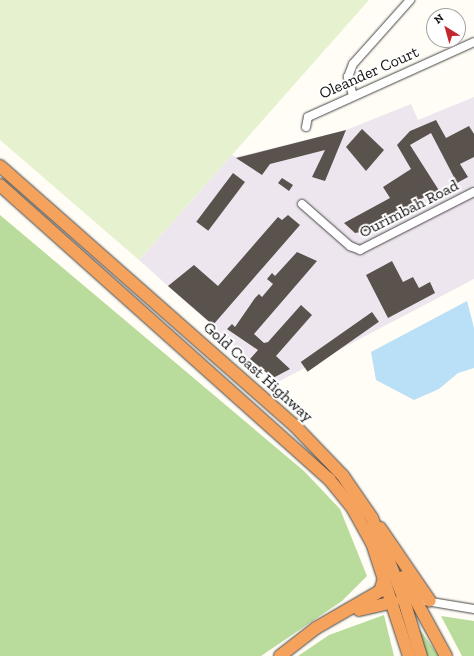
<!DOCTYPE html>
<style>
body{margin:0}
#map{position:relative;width:474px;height:656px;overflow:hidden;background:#fffdf5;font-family:"Zilla Slab",serif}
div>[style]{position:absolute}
.industrial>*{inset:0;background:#eee6ef}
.forest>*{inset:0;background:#b9dc9c}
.pitch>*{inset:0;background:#e6f2cf}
.water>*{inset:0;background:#b9e0f7}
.building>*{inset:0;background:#5a524d;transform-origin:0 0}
.roads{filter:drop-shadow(0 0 1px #444) drop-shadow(0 0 1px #444)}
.minor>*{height:8px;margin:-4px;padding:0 4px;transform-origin:4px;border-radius:4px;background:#fff}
.highway>*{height:12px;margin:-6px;padding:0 6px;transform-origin:6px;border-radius:6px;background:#f5a25d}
span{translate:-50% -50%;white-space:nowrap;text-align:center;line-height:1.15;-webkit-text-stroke:4px #fff;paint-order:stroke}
.street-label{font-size:16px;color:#111}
.north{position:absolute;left:426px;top:8px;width:40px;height:40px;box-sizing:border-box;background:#fff;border:1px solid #a0a0a0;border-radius:50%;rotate:323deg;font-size:11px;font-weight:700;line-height:16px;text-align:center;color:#111}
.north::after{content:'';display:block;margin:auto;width:14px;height:18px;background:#c4262e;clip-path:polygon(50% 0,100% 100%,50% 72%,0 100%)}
</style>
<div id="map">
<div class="industrial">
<i style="clip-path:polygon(474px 97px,474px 279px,276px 383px,139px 260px,232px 155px,236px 157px,346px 130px,411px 104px,418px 120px)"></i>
</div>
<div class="forest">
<i style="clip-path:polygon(0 215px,304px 471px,340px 509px,367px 576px,342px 601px,261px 656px,0 656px)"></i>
<i style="clip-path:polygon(384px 615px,394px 656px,298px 656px,329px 635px)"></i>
<i style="clip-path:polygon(441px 616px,474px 621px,474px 656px,462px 656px)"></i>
<i style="clip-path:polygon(418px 627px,439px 656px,423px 656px)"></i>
</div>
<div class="pitch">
<i style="clip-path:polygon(0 0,369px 0,139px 260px,0 140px)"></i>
</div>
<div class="water">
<i style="clip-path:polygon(467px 301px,474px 328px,474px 368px,458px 373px,439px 389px,414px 400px,376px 380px,371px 352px)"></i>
</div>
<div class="building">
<i style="clip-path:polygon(436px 120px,446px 138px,469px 126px,474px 134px,474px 157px,460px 164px,468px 177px,457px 183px,431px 133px,410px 145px,440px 192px,430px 198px,428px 195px,366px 231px,355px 233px,344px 223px,390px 198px,383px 187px,411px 169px,397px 145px,410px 131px)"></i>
<i style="clip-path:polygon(362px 129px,384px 150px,366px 171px,346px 147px)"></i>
<i style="clip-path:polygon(346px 130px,325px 181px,312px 177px,325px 150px,270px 164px,262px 175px,236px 158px)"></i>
<i style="left:233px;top:173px;width:15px;height:61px;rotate:37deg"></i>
<i style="clip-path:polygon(282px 178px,293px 185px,289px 191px,278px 183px)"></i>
<i style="clip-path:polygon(288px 215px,300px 225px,213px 325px,168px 286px,194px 265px,218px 286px,278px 217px,282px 220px)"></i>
<i style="clip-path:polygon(297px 252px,317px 261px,254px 334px,264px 343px,268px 342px,301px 305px,312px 315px,276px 356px,290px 369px,273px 378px,250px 359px,258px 350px,227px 329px,232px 324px,235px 327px,255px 298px,259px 294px,262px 297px,273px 284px,267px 279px,272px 273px,275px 276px)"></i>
<i style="clip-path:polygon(392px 261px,403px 282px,413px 277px,419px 288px,430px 282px,435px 293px,388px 318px,366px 275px)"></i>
<i style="left:372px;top:312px;width:12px;height:87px;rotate:55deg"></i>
</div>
<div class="roads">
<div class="minor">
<i style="left:353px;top:96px;width:20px;rotate:-105deg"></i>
<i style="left:348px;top:77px;width:14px;rotate:-69deg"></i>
<i style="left:353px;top:64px;width:86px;rotate:-48.3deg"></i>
<i style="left:306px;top:127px;width:10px;rotate:-79deg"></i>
<i style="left:308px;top:117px;width:182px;rotate:-24.3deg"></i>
<i style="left:302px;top:204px;width:64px;rotate:41.2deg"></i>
<i style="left:350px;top:246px;width:11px;rotate:22deg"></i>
<i style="left:360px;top:250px;width:128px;rotate:-27deg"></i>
<i style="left:426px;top:601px;width:49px;rotate:9.5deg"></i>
</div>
<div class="highway">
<i style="left:0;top:166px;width:392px;rotate:41.4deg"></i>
<i style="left:294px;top:425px;width:71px;rotate:46.1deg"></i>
<i style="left:343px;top:476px;width:51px;rotate:55.4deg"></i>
<i style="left:372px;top:518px;width:82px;rotate:68.5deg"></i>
<i style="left:402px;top:594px;width:65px;rotate:73deg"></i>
<i style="left:0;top:185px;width:441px;rotate:41.8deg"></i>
<i style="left:329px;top:479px;width:38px;rotate:51deg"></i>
<i style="left:353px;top:509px;width:39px;rotate:61deg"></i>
<i style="left:372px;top:543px;width:119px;rotate:71.9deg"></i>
<i style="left:380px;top:528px;width:88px;rotate:55.6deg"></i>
<i style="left:403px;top:577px;width:90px;rotate:61.4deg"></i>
<i style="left:359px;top:610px;width:35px;rotate:-13deg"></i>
<i style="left:280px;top:656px;width:46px;rotate:-37.9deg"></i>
<i style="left:316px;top:628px;width:74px;rotate:-30deg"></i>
<i style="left:380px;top:591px;width:16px;rotate:-72deg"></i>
</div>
</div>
<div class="street-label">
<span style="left:369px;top:73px;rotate:-24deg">Oleander Court</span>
<span style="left:409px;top:209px;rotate:-27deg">Ourimbah Road</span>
<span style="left:258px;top:372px;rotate:42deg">Gold Coast Highway</span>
</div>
<div class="north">N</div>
</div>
